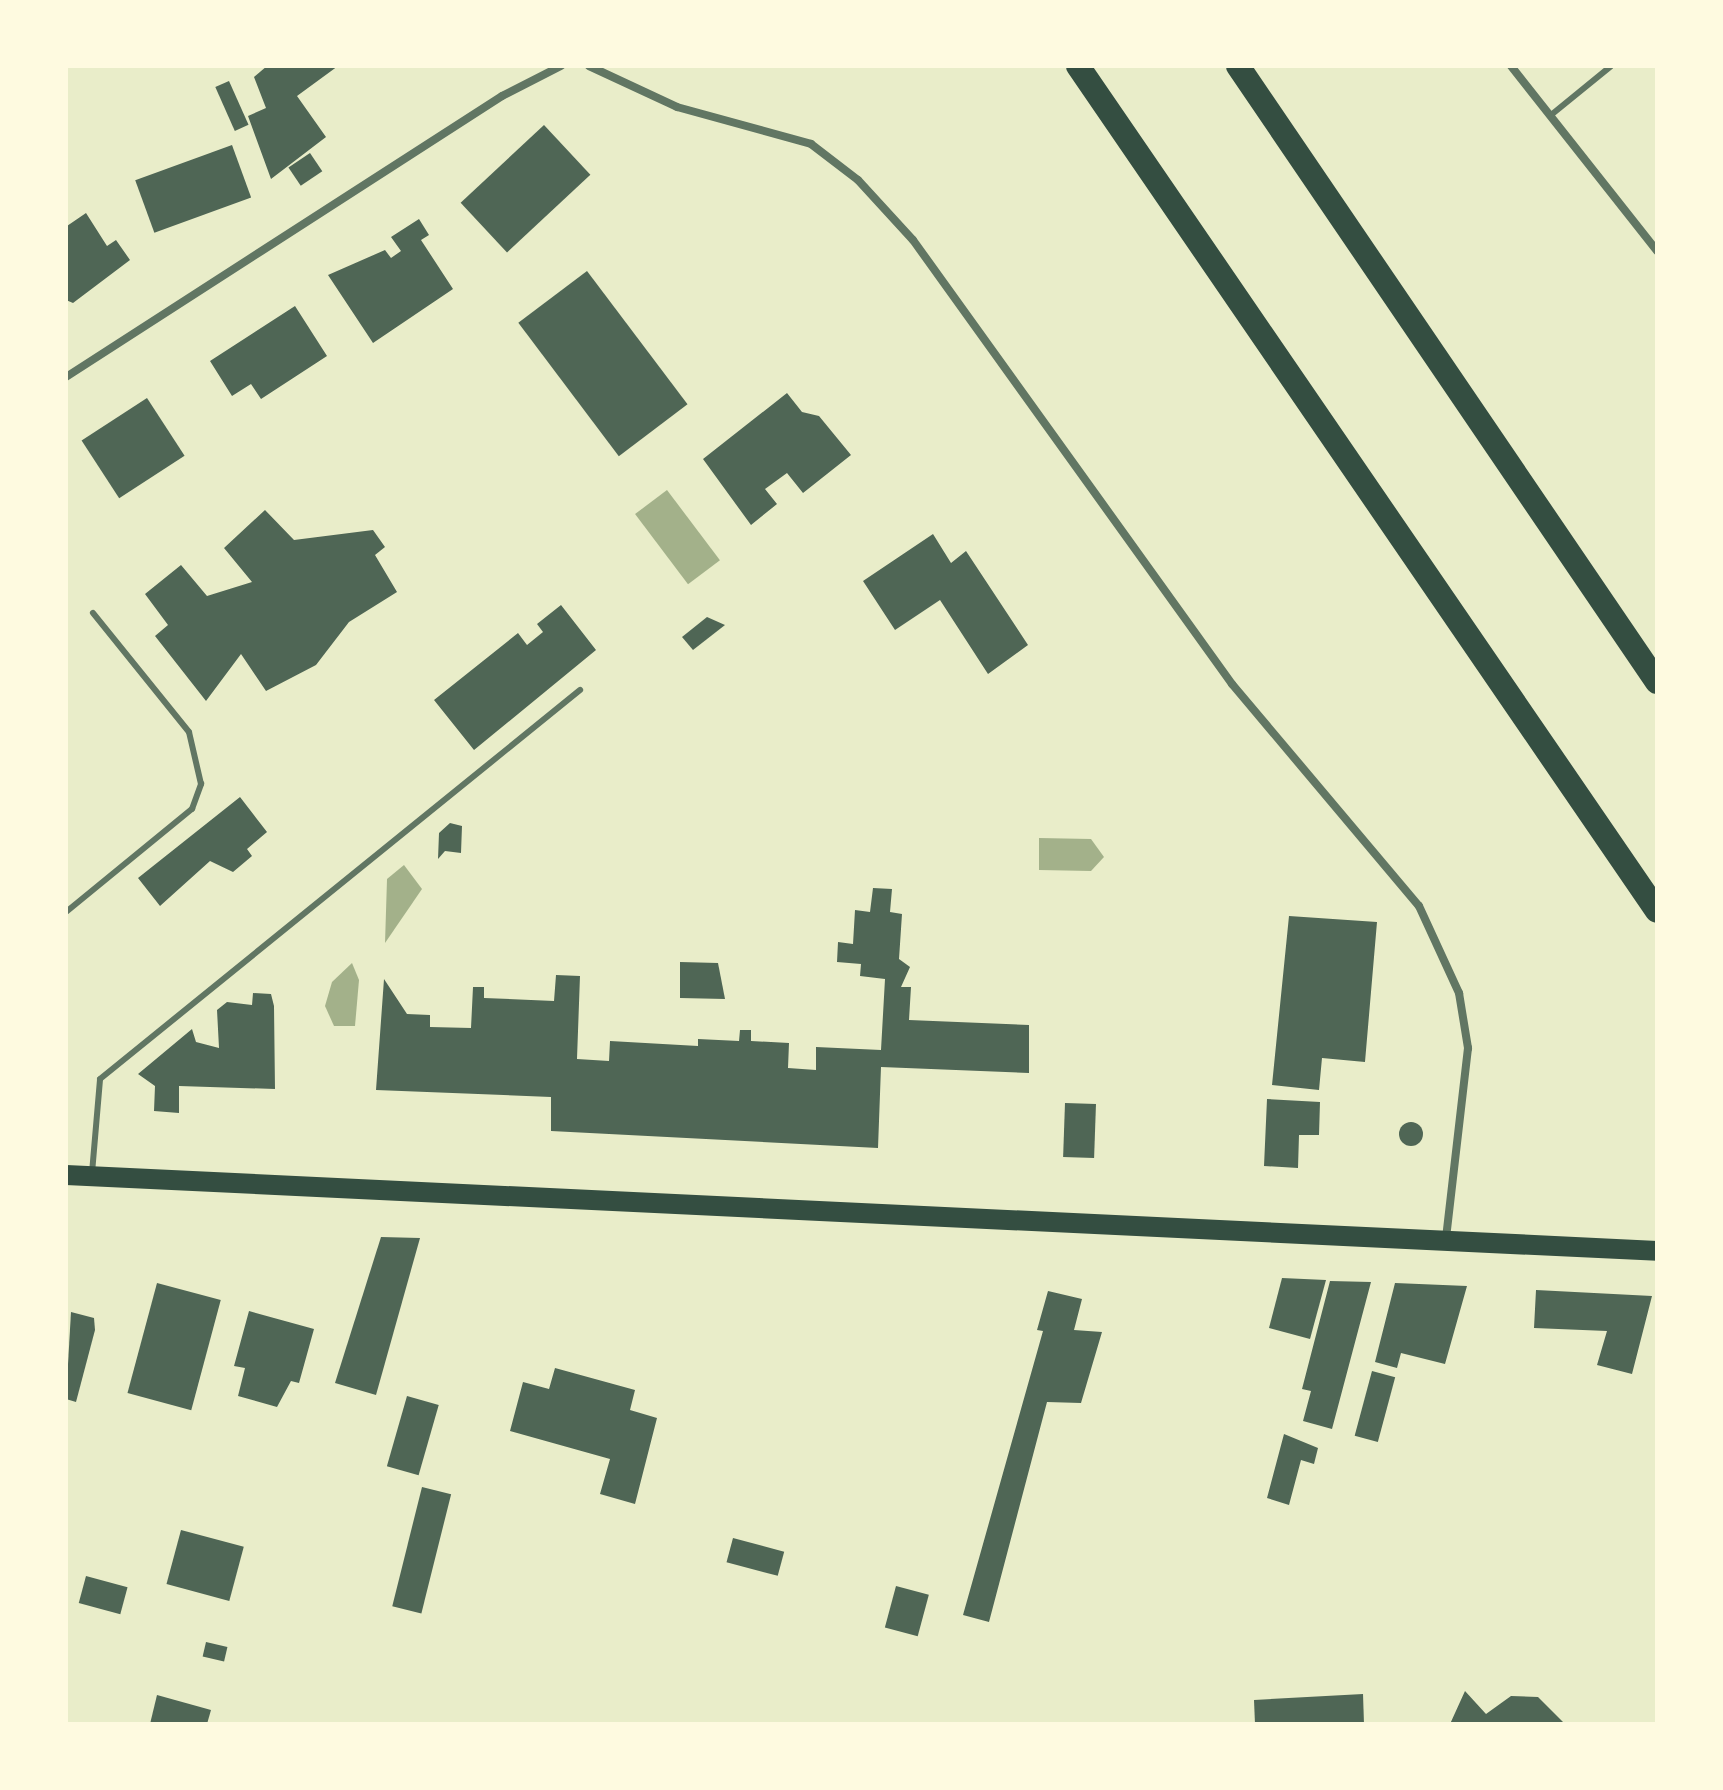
<!DOCTYPE html>
<style>
body{margin:0}
#map{position:relative;width:1723px;height:1790px;overflow:hidden;background:#e9edc9;font-family:"Archivo Narrow",sans-serif}
div>[style]{position:absolute}
.water>*{inset:0;background:#a3b18a;transform-origin:0 0}
.building>*{inset:0;background:#4f6655;transform-origin:0 0}
.round{border-radius:50%}
.service>*{height:6px;margin:-3px;padding:0 3px;transform-origin:3px;border-radius:3px;background:#617663}
.minor>*{height:8px;margin:-4px;padding:0 4px;transform-origin:4px;border-radius:4px;background:#617663}
.primary>*{height:20px;margin:-10px;padding:0 10px;transform-origin:10px;border-radius:10px;background:#344e41}
.motorway>*{height:24px;margin:-12px;padding:0 12px;transform-origin:12px;border-radius:12px;background:#344e41}
span{translate:-50% -50%;white-space:nowrap;text-align:center;line-height:1.15;-webkit-text-stroke:8px #fefae0;paint-order:stroke}
.frame{position:absolute;inset:0;border:68px solid #fefae0;pointer-events:none}
</style>
<div id="map">
<div class="water">
<i style="left:667px;top:490px;width:88px;height:40px;rotate:53deg"></i>
<i style="clip-path:polygon(1039px 838px,1091px 839px,1104px 857px,1091px 871px,1039px 870px)"></i>
<i style="clip-path:polygon(404px 865px,422px 889px,385px 943px,387px 879px)"></i>
<i style="clip-path:polygon(352px 963px,359px 980px,355px 1026px,334px 1026px,325px 1006px,332px 982px)"></i>
</div>
<div class="building">
<i style="clip-path:polygon(267px 66px,338px 66px,297px 96px,326px 137px,271px 179px,248px 116px,266px 108px,254px 77px)"></i>
<i style="left:229px;top:81px;width:48px;height:15px;rotate:66deg"></i>
<i style="left:544px;top:125px;width:68px;height:114px;rotate:47deg"></i>
<i style="left:232px;top:145px;width:56px;height:103px;rotate:70deg"></i>
<i style="left:310px;top:153px;width:22px;height:26px;rotate:56deg"></i>
<i style="clip-path:polygon(86px 213px,107px 246px,116px 240px,130px 260px,73px 303px,66px 300px,67px 226px)"></i>
<i style="clip-path:polygon(419px 219px,429px 235px,421px 240px,453px 289px,373px 343px,328px 275px,385px 250px,391px 258px,401px 251px,391px 237px)"></i>
<i style="left:587px;top:271px;width:167px;height:86px;rotate:53deg"></i>
<i style="clip-path:polygon(295px 306px,327px 356px,261px 399px,251px 384px,232px 396px,210px 361px)"></i>
<i style="clip-path:polygon(787px 393px,802px 412px,819px 416px,851px 455px,803px 493px,787px 473px,765px 489px,777px 504px,751px 525px,703px 459px)"></i>
<i style="left:147px;top:398px;width:69px;height:78px;rotate:57deg"></i>
<i style="clip-path:polygon(265px 510px,294px 540px,373px 530px,385px 547px,375px 555px,397px 592px,349px 622px,316px 665px,266px 691px,241px 654px,206px 701px,155px 636px,168px 625px,145px 594px,181px 565px,207px 596px,252px 582px,224px 548px)"></i>
<i style="clip-path:polygon(933px 534px,951px 563px,966px 551px,1028px 645px,988px 674px,940px 600px,895px 630px,863px 581px)"></i>
<i style="clip-path:polygon(561px 605px,596px 650px,474px 750px,434px 700px,518px 633px,527px 645px,543px 632px,537px 624px)"></i>
<i style="clip-path:polygon(707px 617px,725px 625px,693px 650px,682px 637px)"></i>
<i style="clip-path:polygon(240px 797px,267px 832px,247px 849px,252px 856px,233px 872px,210px 861px,160px 906px,138px 878px)"></i>
<i style="clip-path:polygon(450px 823px,462px 826px,461px 853px,445px 851px,438px 859px,439px 833px)"></i>
<i style="clip-path:polygon(873px 888px,892px 889px,890px 912px,902px 914px,899px 959px,910px 967px,901px 987px,911px 987px,909px 1020px,1029px 1025px,1029px 1073px,881px 1067px,878px 1148px,551px 1131px,551px 1097px,376px 1090px,384px 979px,407px 1014px,430px 1015px,430px 1027px,471px 1028px,473px 987px,484px 987px,484px 998px,554px 1001px,556px 975px,580px 976px,577px 1059px,609px 1061px,610px 1041px,698px 1046px,698px 1039px,739px 1041px,740px 1030px,751px 1030px,751px 1041px,789px 1043px,788px 1068px,816px 1070px,816px 1047px,881px 1050px,885px 979px,860px 976px,861px 964px,837px 962px,838px 942px,853px 944px,855px 910px,870px 912px)"></i>
<i style="clip-path:polygon(1289px 916px,1377px 922px,1365px 1062px,1322px 1058px,1319px 1090px,1272px 1085px)"></i>
<i style="clip-path:polygon(680px 962px,718px 963px,725px 999px,680px 998px)"></i>
<i style="clip-path:polygon(253px 993px,271px 994px,274px 1006px,275px 1089px,179px 1086px,179px 1113px,154px 1111px,155px 1086px,138px 1074px,192px 1029px,196px 1042px,219px 1048px,217px 1010px,227px 1002px,252px 1005px)"></i>
<i style="clip-path:polygon(1267px 1099px,1320px 1102px,1319px 1135px,1299px 1135px,1298px 1168px,1264px 1166px)"></i>
<i style="left:1065px;top:1103px;width:31px;height:54px;rotate:2deg"></i>
<i class="round" style="left:1399px;top:1122px;width:24px;height:24px"></i>
<i style="clip-path:polygon(381px 1237px,420px 1238px,376px 1395px,335px 1383px)"></i>
<i style="clip-path:polygon(1282px 1278px,1326px 1280px,1310px 1339px,1269px 1328px)"></i>
<i style="clip-path:polygon(1330px 1281px,1371px 1282px,1332px 1429px,1303px 1421px,1311px 1391px,1302px 1389px)"></i>
<i style="left:157px;top:1283px;width:66px;height:114px;rotate:15deg"></i>
<i style="clip-path:polygon(1395px 1283px,1467px 1286px,1445px 1364px,1401px 1353px,1397px 1368px,1375px 1362px)"></i>
<i style="clip-path:polygon(1536px 1290px,1652px 1296px,1632px 1374px,1597px 1365px,1607px 1331px,1534px 1328px)"></i>
<i style="clip-path:polygon(1048px 1291px,1082px 1299px,1074px 1330px,1102px 1332px,1081px 1403px,1047px 1402px,989px 1622px,963px 1615px,1043px 1331px,1037px 1330px)"></i>
<i style="clip-path:polygon(249px 1311px,314px 1329px,299px 1383px,291px 1381px,277px 1407px,238px 1396px,245px 1368px,234px 1366px)"></i>
<i style="clip-path:polygon(71px 1312px,94px 1318px,95px 1330px,76px 1402px,66px 1399px)"></i>
<i style="clip-path:polygon(555px 1368px,635px 1390px,630px 1410px,657px 1418px,635px 1504px,600px 1494px,610px 1459px,510px 1431px,523px 1382px,549px 1389px)"></i>
<i style="left:1372px;top:1371px;width:24px;height:67px;rotate:15deg"></i>
<i style="left:407px;top:1396px;width:33px;height:73px;rotate:16deg"></i>
<i style="clip-path:polygon(1284px 1434px,1318px 1448px,1314px 1464px,1301px 1460px,1289px 1505px,1267px 1498px)"></i>
<i style="left:422px;top:1487px;width:30px;height:123px;rotate:14deg"></i>
<i style="left:181px;top:1530px;width:65px;height:56px;rotate:15deg"></i>
<i style="left:733px;top:1538px;width:53px;height:25px;rotate:15deg"></i>
<i style="left:86px;top:1576px;width:43px;height:28px;rotate:15deg"></i>
<i style="left:896px;top:1586px;width:34px;height:43px;rotate:15deg"></i>
<i style="left:206px;top:1642px;width:22px;height:15px;rotate:13deg"></i>
<i style="clip-path:polygon(1465px 1691px,1486px 1714px,1511px 1696px,1538px 1697px,1565px 1724px,1450px 1724px)"></i>
<i style="clip-path:polygon(1363px 1694px,1364px 1724px,1255px 1724px,1254px 1700px)"></i>
<i style="clip-path:polygon(157px 1695px,211px 1710px,207px 1724px,150px 1724px)"></i>
</div>
<div class="service">
<i style="left:1551px;top:115px;width:77px;rotate:-39.2deg"></i>
<i style="left:66px;top:912px;width:163px;rotate:-39.3deg"></i>
<i style="left:192px;top:809px;width:27px;rotate:-70deg"></i>
<i style="left:201px;top:784px;width:53px;rotate:-103deg"></i>
<i style="left:189px;top:732px;width:153px;rotate:-128.9deg"></i>
<i style="left:92px;top:1173px;width:94px;rotate:-85.1deg"></i>
<i style="left:100px;top:1079px;width:618px;rotate:-39.02deg"></i>
</div>
<div class="minor">
<i style="left:589px;top:66px;width:97px;rotate:25deg"></i>
<i style="left:677px;top:107px;width:139px;rotate:15.4deg"></i>
<i style="left:811px;top:144px;width:59px;rotate:37.5deg"></i>
<i style="left:858px;top:180px;width:81px;rotate:47.5deg"></i>
<i style="left:913px;top:240px;width:547px;rotate:54.3deg"></i>
<i style="left:1232px;top:684px;width:290px;rotate:49.9deg"></i>
<i style="left:1419px;top:906px;width:96px;rotate:65.3deg"></i>
<i style="left:1459px;top:993px;width:56px;rotate:80.7deg"></i>
<i style="left:1468px;top:1048px;width:191px;rotate:96.6deg"></i>
<i style="left:1511px;top:66px;width:236px;rotate:51.7deg"></i>
<i style="left:66px;top:377px;width:519px;rotate:-32.8deg"></i>
<i style="left:502px;top:96px;width:66px;rotate:-27deg"></i>
</div>
<div class="primary">
<i style="left:66px;top:1175px;width:1593px;rotate:2.73deg"></i>
</div>
<div class="motorway">
<i style="left:1078px;top:66px;width:1024px;rotate:55.58deg"></i>
<i style="left:1238px;top:66px;width:745px;rotate:55.78deg"></i>
</div>
<div class="frame"></div>
</div>
